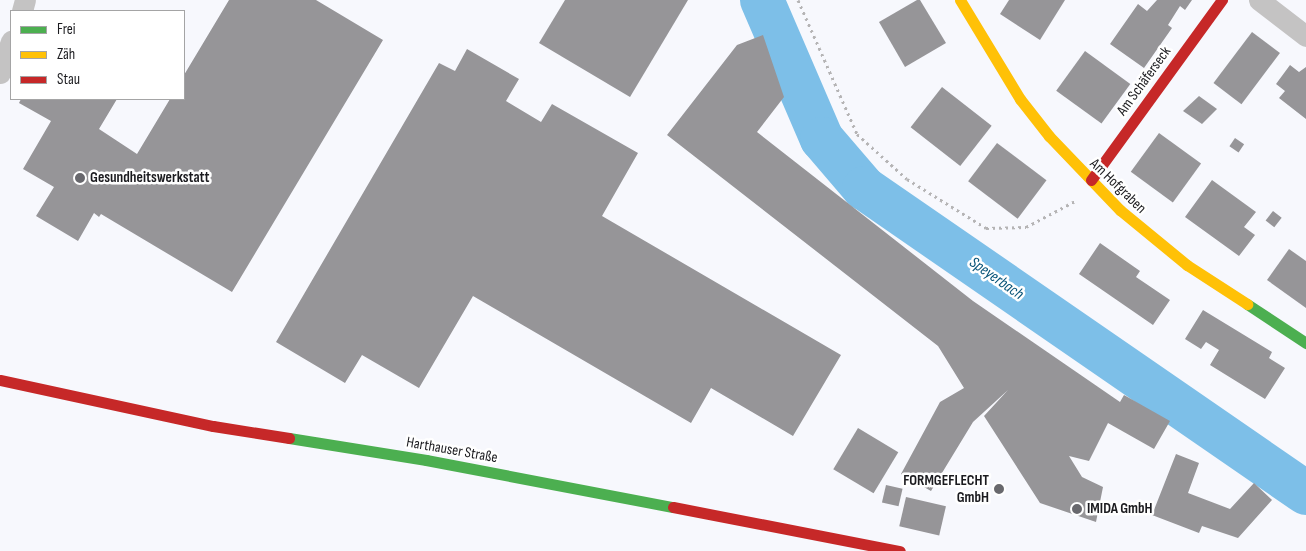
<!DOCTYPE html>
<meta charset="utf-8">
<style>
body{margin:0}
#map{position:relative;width:1306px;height:551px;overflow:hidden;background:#f7f8fd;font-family:"Sofia Sans Condensed",sans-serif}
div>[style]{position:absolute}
.river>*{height:44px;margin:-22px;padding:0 22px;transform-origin:22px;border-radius:22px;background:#7dbfe8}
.building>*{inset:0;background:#969598;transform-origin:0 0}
.path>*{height:3px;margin-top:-1.5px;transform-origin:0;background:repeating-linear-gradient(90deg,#b5b4b5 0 2.5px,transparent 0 6.5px)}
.street>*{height:21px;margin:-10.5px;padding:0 10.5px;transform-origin:10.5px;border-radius:10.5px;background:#c4c3c3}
.fast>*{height:11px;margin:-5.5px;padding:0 5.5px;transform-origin:5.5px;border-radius:5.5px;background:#4caf50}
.slow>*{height:11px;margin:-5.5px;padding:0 5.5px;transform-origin:5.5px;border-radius:5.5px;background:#ffc107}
.jam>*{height:11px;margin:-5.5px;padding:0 5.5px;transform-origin:5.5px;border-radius:5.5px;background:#c62828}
.dots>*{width:14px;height:14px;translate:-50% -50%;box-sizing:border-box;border:2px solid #fff;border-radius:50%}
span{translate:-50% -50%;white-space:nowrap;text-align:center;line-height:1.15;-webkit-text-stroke:5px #fff;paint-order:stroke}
.street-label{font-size:15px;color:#1b1b1f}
.poi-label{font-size:15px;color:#1b1b1f;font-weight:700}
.left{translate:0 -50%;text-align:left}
.right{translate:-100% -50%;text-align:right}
.water-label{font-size:16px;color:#055277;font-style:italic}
.legend{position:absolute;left:10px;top:10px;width:175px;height:90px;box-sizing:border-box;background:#fff;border:1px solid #a4a4a5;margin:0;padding:6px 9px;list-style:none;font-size:15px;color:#1b1b1f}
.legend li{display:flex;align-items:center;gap:10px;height:25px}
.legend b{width:25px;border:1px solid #a4a4a5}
</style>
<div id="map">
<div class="river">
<i style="left:762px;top:0;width:151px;rotate:66.7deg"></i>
<i style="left:822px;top:139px;width:65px;rotate:49.4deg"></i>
<i style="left:864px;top:188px;width:537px;rotate:34.61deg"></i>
</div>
<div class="building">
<i style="clip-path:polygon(229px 0,316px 0,383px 40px,232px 292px,101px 214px,99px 217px,94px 213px,78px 241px,36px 216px,54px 187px,23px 169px,51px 121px,19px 103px,21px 99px,117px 99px,99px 129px,137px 154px,170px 99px,184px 99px,184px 75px)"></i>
<i style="clip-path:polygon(565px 0,688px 0,630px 97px,539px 43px)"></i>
<i style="clip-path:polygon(917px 0,920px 0,946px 43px,905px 67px,879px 22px)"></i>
<i style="clip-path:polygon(1009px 0,1065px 0,1040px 40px,1000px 14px)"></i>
<i style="clip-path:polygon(1157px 0,1192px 0,1185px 10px,1180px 6px,1168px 25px,1172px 28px,1144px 68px,1110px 44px,1138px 4px,1147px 11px)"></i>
<i style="left:1252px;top:32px;width:35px;height:64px;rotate:37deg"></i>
<i style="clip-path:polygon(763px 35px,784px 97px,757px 132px,973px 301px,1120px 402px,1124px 395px,1170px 421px,1154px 449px,1108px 423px,1089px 461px,1069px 456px,1082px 477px,1103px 487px,1096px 522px,1040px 503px,984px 416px,1008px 390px,973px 422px,931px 491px,901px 474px,940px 402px,964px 388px,938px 346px,667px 135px,737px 45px)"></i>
<i style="clip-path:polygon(467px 49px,519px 79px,506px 101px,541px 122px,552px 104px,638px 153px,602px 216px,841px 355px,793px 436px,711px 388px,691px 423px,473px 296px,419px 388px,362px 355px,345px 383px,276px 342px,439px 63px,455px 71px)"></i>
<i style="left:1085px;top:51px;width:56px;height:49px;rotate:36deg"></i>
<i style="clip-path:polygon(1290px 65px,1299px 72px,1306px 67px,1306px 119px,1279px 98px,1285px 91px,1276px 84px)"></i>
<i style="left:942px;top:87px;width:63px;height:51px;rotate:38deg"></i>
<i style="clip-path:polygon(1199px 96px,1217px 109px,1202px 124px,1183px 111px)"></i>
<i style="left:1159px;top:133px;width:52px;height:48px;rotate:36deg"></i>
<i style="left:1235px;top:138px;width:11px;height:10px;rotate:34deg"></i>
<i style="left:997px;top:143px;width:62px;height:48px;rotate:37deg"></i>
<i style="clip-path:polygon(1212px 180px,1256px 212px,1244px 227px,1255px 235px,1239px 256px,1185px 217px)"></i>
<i style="left:1273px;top:211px;width:11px;height:12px;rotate:38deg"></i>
<i style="clip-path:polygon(1100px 243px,1140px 271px,1136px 277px,1170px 300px,1153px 325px,1079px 274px)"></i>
<i style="clip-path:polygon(1289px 249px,1306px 261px,1306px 308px,1267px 280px)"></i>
<i style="clip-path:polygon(1203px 310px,1272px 352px,1269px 358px,1285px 368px,1265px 399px,1210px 365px,1219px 350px,1206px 342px,1201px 349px,1185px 339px)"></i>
<i style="left:858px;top:428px;width:47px;height:48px;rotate:31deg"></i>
<i style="clip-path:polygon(1176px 454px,1199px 463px,1188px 493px,1230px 509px,1254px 483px,1272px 500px,1238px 538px,1202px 526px,1199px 533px,1152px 515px)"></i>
<i style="left:886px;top:485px;width:17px;height:18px;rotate:13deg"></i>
<i style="left:906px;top:497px;width:41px;height:30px;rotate:13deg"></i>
</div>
<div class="path">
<i style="left:798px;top:0;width:146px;rotate:66.2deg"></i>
<i style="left:857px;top:134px;width:67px;rotate:42deg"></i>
<i style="left:907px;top:179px;width:93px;rotate:31.8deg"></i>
<i style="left:986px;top:228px;width:40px;rotate:-1.4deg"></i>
<i style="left:1026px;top:227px;width:58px;rotate:-27.9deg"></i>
</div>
<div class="street">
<i style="left:1259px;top:0;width:59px;rotate:37.5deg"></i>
<i style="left:22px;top:11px;width:11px;rotate:-75deg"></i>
<i style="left:0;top:73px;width:34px;rotate:-71deg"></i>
</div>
<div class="fast">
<i style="left:1247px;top:304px;width:71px;rotate:33.5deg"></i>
<i style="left:289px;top:438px;width:139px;rotate:9.1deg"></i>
<i style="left:426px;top:460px;width:251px;rotate:10.8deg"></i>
</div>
<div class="slow">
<i style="left:960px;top:0;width:116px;rotate:58.8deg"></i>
<i style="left:1020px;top:99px;width:47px;rotate:51.9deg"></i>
<i style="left:1049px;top:136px;width:103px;rotate:46.2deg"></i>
<i style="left:1120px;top:210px;width:87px;rotate:39.4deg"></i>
<i style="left:1187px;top:265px;width:72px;rotate:33deg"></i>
</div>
<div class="jam">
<i style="left:1091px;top:180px;width:223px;rotate:-54deg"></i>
<i style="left:0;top:380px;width:218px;rotate:12.2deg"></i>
<i style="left:213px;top:426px;width:77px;rotate:9deg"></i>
<i style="left:673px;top:507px;width:231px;rotate:11deg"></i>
</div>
<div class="dots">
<i style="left:80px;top:178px;background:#68686d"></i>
<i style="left:999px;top:489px;background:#68686d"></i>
<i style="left:1077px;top:509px;background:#68686d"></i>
</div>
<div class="street-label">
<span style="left:1144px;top:81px;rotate:-54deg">Am Schäferseck</span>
<span style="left:1118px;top:186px;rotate:44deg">Am Hofgraben</span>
<span style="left:452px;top:450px;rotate:10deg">Harthauser Straße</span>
</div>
<div class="poi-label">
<span class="left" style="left:90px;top:178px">Gesundheitswerkstatt</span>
<span class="right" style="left:989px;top:489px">FORMGEFLECHT<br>GmbH</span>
<span class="left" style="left:1087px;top:509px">IMIDA GmbH</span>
</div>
<div class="water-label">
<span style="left:996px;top:279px;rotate:35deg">Speyerbach</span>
</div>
<ul class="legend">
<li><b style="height:6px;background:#4caf50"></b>Frei</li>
<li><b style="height:6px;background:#ffc107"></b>Zäh</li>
<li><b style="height:6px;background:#c62828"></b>Stau</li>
</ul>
</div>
